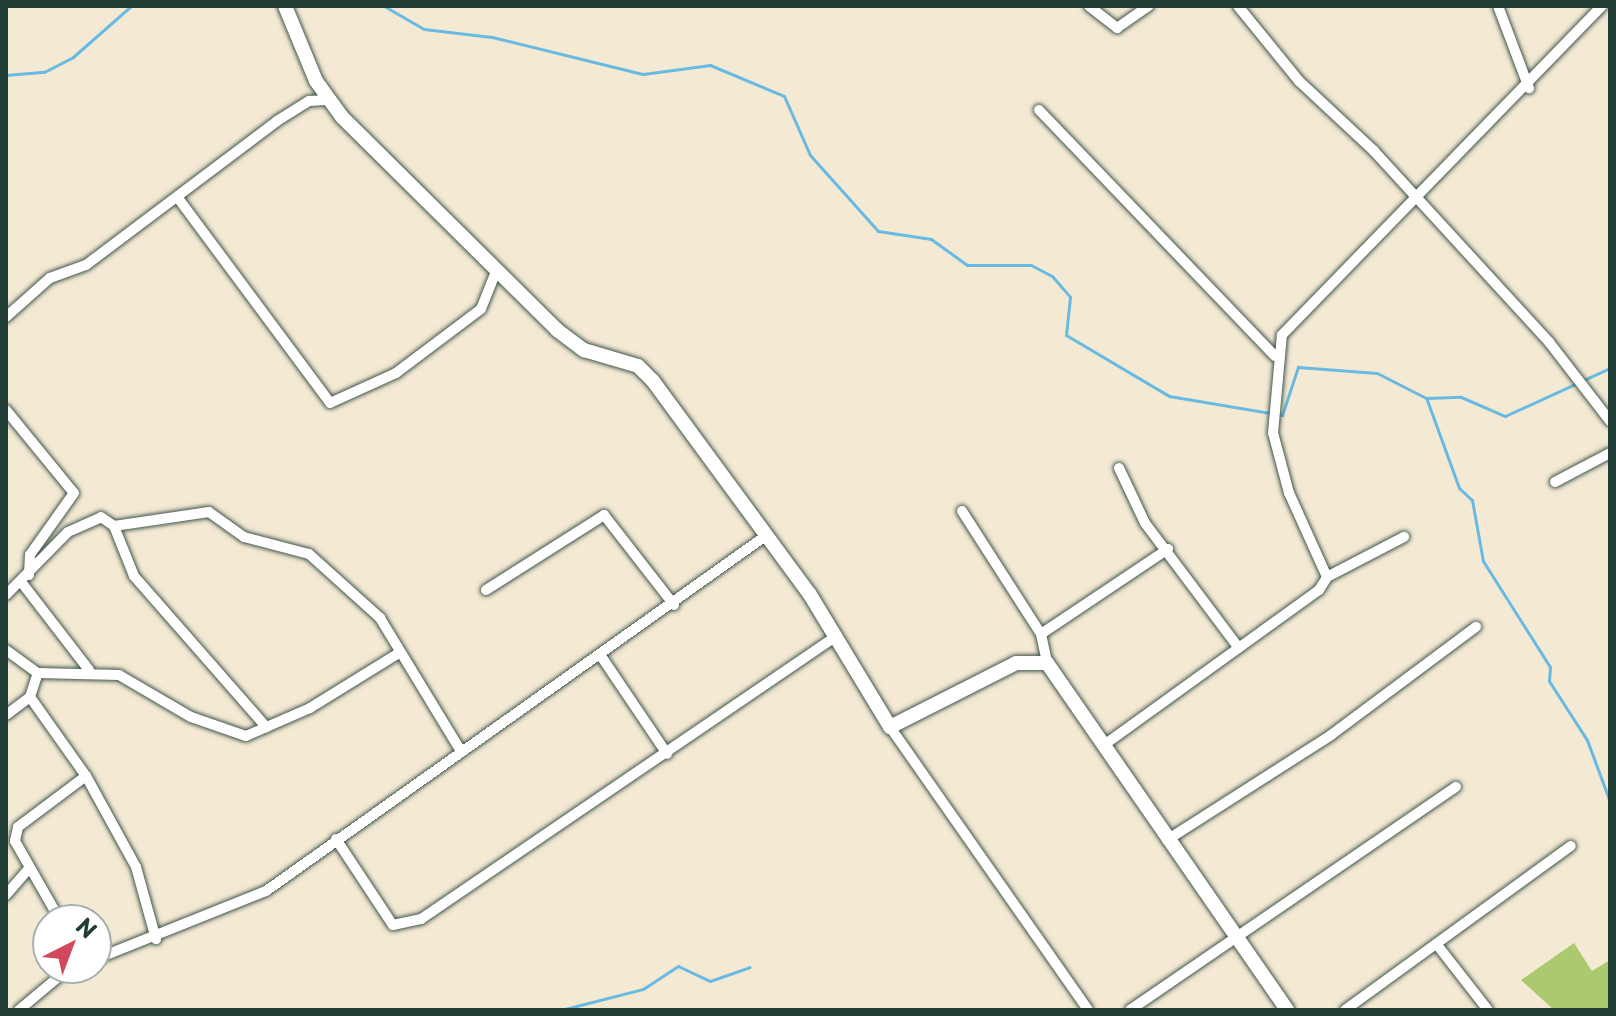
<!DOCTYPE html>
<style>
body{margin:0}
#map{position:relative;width:1616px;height:1016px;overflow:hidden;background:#f4e9d3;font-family:"Playpen Sans",sans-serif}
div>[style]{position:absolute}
.green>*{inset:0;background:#acc96f}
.stream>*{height:3px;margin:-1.5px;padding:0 1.5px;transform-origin:1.5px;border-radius:1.5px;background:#68bae3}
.roads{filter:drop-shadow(0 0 2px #3f574c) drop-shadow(0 0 2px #3f574c)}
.minor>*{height:10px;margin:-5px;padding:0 5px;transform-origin:5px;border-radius:5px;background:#fff}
.tertiary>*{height:14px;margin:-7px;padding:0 7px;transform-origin:7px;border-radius:7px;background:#fff}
span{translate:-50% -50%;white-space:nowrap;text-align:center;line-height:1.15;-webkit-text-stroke:6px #fff;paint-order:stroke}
.frame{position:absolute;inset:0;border:8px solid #1f3d34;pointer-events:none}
.north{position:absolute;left:32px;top:904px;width:80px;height:80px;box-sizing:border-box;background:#fff;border:2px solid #a5b1ae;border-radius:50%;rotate:42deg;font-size:22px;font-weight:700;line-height:32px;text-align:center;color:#1f3d34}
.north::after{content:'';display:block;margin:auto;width:28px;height:36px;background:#d1495b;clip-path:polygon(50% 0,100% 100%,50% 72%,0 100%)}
</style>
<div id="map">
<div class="green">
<i style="clip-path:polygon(1574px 943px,1592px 971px,1610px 960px,1610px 1010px,1554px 1010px,1521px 980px)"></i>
</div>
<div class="stream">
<i style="left:384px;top:6px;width:46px;rotate:29.9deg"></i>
<i style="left:424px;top:29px;width:68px;rotate:6.7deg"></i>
<i style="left:492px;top:37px;width:155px;rotate:13.8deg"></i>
<i style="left:643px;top:74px;width:68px;rotate:-7.7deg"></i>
<i style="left:710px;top:65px;width:80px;rotate:22.7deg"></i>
<i style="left:784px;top:96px;width:64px;rotate:66.2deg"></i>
<i style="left:810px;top:155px;width:102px;rotate:48.2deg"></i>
<i style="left:878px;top:231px;width:54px;rotate:8.6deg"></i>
<i style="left:931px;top:239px;width:44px;rotate:35.8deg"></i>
<i style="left:967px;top:265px;width:64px"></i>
<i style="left:1031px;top:265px;width:24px;rotate:28deg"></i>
<i style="left:1052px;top:276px;width:28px;rotate:49deg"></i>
<i style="left:1070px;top:297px;width:38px;rotate:96deg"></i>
<i style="left:1066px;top:335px;width:120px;rotate:30.6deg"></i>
<i style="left:1169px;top:396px;width:115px;rotate:9.5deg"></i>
<i style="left:1282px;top:415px;width:51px;rotate:-71.6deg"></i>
<i style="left:1298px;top:367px;width:79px;rotate:4.3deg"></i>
<i style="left:1377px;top:373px;width:55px;rotate:27deg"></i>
<i style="left:1426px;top:398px;width:35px;rotate:-2deg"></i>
<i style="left:1461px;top:397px;width:48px;rotate:23.4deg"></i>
<i style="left:1505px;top:416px;width:115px;rotate:-24.6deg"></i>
<i style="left:6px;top:75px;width:38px;rotate:-5deg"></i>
<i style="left:44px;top:72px;width:33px;rotate:-27deg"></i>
<i style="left:73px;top:57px;width:77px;rotate:-41.3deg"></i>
<i style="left:1427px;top:400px;width:94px;rotate:70deg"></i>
<i style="left:1459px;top:488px;width:18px;rotate:43deg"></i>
<i style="left:1472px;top:500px;width:62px;rotate:79.8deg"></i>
<i style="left:1483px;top:561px;width:125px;rotate:57.7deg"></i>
<i style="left:1550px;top:667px;width:14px;rotate:94deg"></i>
<i style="left:1549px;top:681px;width:70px;rotate:57.2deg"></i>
<i style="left:1587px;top:740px;width:66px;rotate:69.6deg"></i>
<i style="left:561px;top:1010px;width:85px;rotate:-14.4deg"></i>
<i style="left:643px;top:989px;width:42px;rotate:-33.3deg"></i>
<i style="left:678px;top:966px;width:35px;rotate:25deg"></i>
<i style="left:710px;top:981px;width:42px;rotate:-19.3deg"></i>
</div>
<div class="roads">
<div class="minor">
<i style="left:1089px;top:6px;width:36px;rotate:38deg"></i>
<i style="left:1117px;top:28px;width:39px;rotate:-35deg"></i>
<i style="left:1238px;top:6px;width:97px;rotate:50.9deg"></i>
<i style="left:1299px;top:81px;width:103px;rotate:43deg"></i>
<i style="left:1374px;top:151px;width:259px;rotate:47.5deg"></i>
<i style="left:1549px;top:342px;width:100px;rotate:52.3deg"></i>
<i style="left:1498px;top:6px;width:88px;rotate:69.3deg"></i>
<i style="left:1039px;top:110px;width:341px;rotate:46.2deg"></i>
<i style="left:178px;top:198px;width:255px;rotate:53.4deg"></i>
<i style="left:330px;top:403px;width:72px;rotate:-24.4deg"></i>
<i style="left:396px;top:373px;width:106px;rotate:-37deg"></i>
<i style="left:481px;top:309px;width:43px;rotate:-68.2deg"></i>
<i style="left:6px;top:317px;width:59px;rotate:-41.6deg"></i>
<i style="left:50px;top:278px;width:38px;rotate:-20deg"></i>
<i style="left:86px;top:265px;width:239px;rotate:-37deg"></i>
<i style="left:277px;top:121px;width:38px;rotate:-32deg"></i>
<i style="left:309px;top:101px;width:17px;rotate:-3deg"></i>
<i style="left:6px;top:410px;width:107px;rotate:50.7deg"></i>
<i style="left:74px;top:493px;width:76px;rotate:125.4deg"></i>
<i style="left:30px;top:555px;width:20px;rotate:93deg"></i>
<i style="left:1119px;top:468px;width:61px;rotate:64.7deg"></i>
<i style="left:1145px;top:523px;width:156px;rotate:53.1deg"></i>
<i style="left:1555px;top:482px;width:62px;rotate:-27.8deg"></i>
<i style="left:962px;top:511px;width:146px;rotate:57.3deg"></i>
<i style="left:1041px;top:634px;width:30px;rotate:78deg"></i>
<i style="left:114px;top:526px;width:96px;rotate:-8.4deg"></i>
<i style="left:209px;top:512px;width:43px;rotate:35.5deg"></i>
<i style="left:244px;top:537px;width:67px;rotate:14.7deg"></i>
<i style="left:309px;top:554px;width:96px;rotate:42deg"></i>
<i style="left:380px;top:618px;width:152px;rotate:58.7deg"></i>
<i style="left:1327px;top:577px;width:92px;rotate:-114.3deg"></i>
<i style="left:1289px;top:493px;width:62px;rotate:-104.9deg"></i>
<i style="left:1273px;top:433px;width:98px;rotate:-84.8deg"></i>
<i style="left:1282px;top:335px;width:459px;rotate:-45.8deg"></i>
<i style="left:22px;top:583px;width:110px;rotate:52.4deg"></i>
<i style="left:486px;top:590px;width:140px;rotate:-32.4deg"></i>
<i style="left:604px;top:515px;width:114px;rotate:52.1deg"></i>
<i style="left:6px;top:595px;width:88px;rotate:-45.5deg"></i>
<i style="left:68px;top:532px;width:36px;rotate:-24deg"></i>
<i style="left:101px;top:517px;width:16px;rotate:35deg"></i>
<i style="left:114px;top:526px;width:54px;rotate:68.2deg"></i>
<i style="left:134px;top:576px;width:201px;rotate:48.8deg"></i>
<i style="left:1041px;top:634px;width:153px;rotate:-33.8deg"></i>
<i style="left:6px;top:650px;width:39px;rotate:36deg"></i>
<i style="left:38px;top:673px;width:81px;rotate:1.4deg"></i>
<i style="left:119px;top:675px;width:83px;rotate:30.3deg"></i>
<i style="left:191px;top:717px;width:58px;rotate:19.1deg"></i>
<i style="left:246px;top:736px;width:70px;rotate:-23.6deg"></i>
<i style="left:310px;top:708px;width:105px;rotate:-31.7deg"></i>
<i style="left:601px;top:656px;width:118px;rotate:56deg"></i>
<i style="left:30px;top:697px;width:97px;rotate:54.7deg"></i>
<i style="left:86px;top:776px;width:104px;rotate:61.2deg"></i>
<i style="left:136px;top:867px;width:75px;rotate:74.5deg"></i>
<i style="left:6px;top:715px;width:30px;rotate:-37deg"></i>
<i style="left:30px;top:697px;width:25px;rotate:-72deg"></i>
<i style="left:890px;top:727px;width:345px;rotate:55deg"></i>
<i style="left:1104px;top:745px;width:265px;rotate:-35.8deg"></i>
<i style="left:1319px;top:590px;width:15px;rotate:-58deg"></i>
<i style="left:1327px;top:577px;width:87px;rotate:-27.5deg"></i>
<i style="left:336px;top:839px;width:103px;rotate:56.5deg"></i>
<i style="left:393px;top:925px;width:29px;rotate:-12deg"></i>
<i style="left:421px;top:919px;width:501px;rotate:-34.26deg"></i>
<i style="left:1167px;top:840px;width:195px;rotate:-32.6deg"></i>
<i style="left:1331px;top:735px;width:181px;rotate:-36.7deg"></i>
<i style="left:6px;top:895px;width:33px;rotate:-49deg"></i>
<i style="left:60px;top:920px;width:91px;rotate:-119.7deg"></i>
<i style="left:15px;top:841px;width:14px;rotate:-78deg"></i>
<i style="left:18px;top:827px;width:85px;rotate:-36.9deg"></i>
<i style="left:1438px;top:946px;width:81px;rotate:52deg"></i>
<i style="left:96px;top:959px;width:183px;rotate:-21.8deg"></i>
<i style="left:266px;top:891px;width:615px;rotate:-35.4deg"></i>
<i style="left:19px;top:1010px;width:65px;rotate:-40deg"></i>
<i style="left:1130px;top:1010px;width:395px;rotate:-34.4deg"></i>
<i style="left:1345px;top:1010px;width:279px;rotate:-36deg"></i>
</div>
<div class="tertiary">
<i style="left:285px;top:6px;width:81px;rotate:67.5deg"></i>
<i style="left:316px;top:81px;width:44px;rotate:54.2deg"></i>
<i style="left:342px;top:117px;width:303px;rotate:44.7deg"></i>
<i style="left:557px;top:330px;width:34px;rotate:37deg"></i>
<i style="left:584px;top:350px;width:56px;rotate:16.5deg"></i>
<i style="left:638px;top:366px;width:21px;rotate:45deg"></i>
<i style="left:653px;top:381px;width:263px;rotate:53.7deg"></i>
<i style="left:809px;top:593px;width:157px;rotate:58.8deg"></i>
<i style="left:890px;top:727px;width:141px;rotate:-26.9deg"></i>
<i style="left:1016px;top:663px;width:31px"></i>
<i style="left:1047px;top:663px;width:422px;rotate:55.3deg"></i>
</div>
</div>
<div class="frame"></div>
<div class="north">N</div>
</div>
